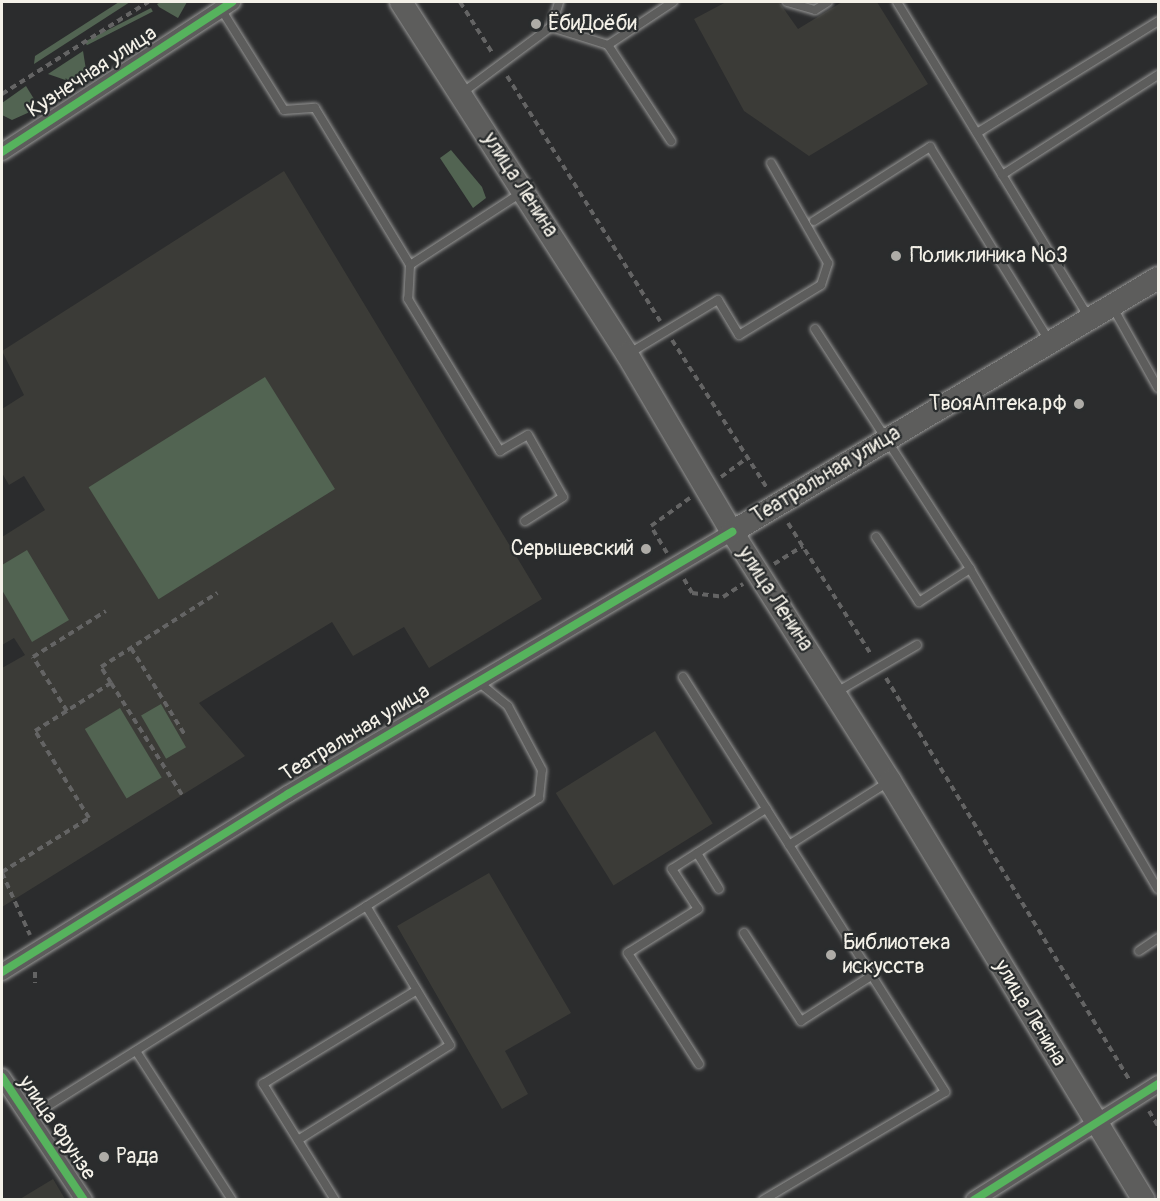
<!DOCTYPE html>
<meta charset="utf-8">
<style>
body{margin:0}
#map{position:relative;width:1160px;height:1201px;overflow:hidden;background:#2b2c2d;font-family:Pangolin,sans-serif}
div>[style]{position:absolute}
.built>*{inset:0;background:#3b3b37;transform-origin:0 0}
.green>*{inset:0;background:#526452;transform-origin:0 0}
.path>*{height:4px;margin-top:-2px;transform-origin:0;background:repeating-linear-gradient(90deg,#646464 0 6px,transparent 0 10.5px)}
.roads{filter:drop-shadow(0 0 2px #979796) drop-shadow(0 0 2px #979796)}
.lane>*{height:8px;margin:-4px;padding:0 4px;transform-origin:4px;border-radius:4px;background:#5d5d5c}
.street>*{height:16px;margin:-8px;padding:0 8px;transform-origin:8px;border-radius:8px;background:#5d5d5c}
.secondary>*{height:22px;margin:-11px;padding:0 11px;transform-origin:11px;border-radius:11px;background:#5d5d5c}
.cycleway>*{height:8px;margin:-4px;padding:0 4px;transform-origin:4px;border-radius:4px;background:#56b35d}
.dots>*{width:16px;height:16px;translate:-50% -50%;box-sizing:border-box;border:3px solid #2a2d2e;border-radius:50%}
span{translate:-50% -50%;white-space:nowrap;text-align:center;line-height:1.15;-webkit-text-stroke:4.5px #2a2d2e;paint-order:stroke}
.poi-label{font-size:21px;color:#f4f1e8}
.left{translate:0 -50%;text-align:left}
.right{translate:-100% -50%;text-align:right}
.street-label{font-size:21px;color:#f4f1e8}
.frame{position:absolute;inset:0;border:3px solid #f4f1e8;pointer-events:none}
</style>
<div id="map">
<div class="built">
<i style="clip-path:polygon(726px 2px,779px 2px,798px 29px,842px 2px,877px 2px,928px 84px,809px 156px,744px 111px,694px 19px)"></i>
<i style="clip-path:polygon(284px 171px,542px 599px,429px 668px,404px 627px,353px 656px,332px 622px,199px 703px,245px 756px,2px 907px,2px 668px,25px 655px,14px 638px,2px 645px,2px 537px,45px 510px,24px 476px,9px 485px,2px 473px,2px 409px,24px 395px,2px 351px)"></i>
<i style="left:655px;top:731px;width:109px;height:117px;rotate:58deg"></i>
<i style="clip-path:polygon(489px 873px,571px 1013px,505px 1051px,528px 1094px,502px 1109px,397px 926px)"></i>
<i style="clip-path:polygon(53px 1179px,65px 1199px,20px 1199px)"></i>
</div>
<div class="green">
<i style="clip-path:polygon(119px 2px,130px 2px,34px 64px,35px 56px)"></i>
<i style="clip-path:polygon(161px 2px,187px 2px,178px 18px,159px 7px,157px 4px)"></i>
<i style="left:151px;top:8px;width:4px;height:74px;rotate:63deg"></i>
<i style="clip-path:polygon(83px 51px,87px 76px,74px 83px,48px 74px)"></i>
<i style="clip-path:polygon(26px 86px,34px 99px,32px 111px,12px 120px,2px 115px,2px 103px)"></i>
<i style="clip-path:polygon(451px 150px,482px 187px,486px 198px,473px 208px,440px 158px)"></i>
<i style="left:265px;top:377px;width:132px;height:208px;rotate:58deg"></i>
<i style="clip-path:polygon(27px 550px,69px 620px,32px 642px,2px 590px,2px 565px)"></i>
<i style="left:161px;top:704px;width:50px;height:23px;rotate:60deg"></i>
<i style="left:120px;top:708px;width:81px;height:41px;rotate:59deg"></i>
</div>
<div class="path">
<i style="left:460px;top:2px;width:62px;rotate:57.6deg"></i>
<i style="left:507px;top:76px;width:289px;rotate:58deg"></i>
<i style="left:2px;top:94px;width:173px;rotate:-32.2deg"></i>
<i style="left:672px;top:340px;width:176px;rotate:57.3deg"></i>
<i style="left:721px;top:477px;width:32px;rotate:-36deg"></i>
<i style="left:788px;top:523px;width:157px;rotate:57.7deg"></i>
<i style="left:667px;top:553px;width:31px;rotate:-121deg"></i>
<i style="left:651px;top:526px;width:48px;rotate:-35.7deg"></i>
<i style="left:774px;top:564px;width:34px;rotate:-32deg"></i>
<i style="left:684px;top:579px;width:16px;rotate:60deg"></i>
<i style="left:692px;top:593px;width:31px;rotate:7deg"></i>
<i style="left:723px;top:597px;width:24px;rotate:-33deg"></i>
<i style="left:131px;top:648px;width:102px;rotate:58.2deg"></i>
<i style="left:886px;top:678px;width:472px;rotate:58.8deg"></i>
<i style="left:111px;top:683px;width:19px;rotate:-122deg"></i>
<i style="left:101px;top:667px;width:138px;rotate:-32.5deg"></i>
<i style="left:67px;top:711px;width:64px;rotate:-122.2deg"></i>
<i style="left:33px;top:657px;width:86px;rotate:-32.2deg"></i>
<i style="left:2px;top:872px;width:102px;rotate:-31.8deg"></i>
<i style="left:89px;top:818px;width:102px;rotate:-121.8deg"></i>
<i style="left:35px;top:731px;width:90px;rotate:-32.3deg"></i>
<i style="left:111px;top:683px;width:133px;rotate:57.6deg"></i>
<i style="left:2px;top:873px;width:68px;rotate:65.7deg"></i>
<i style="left:35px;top:972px;width:11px;rotate:90deg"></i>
<i style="left:1149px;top:1111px;width:17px;rotate:59deg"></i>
</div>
<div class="roads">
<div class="lane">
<i style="left:787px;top:2px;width:29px;rotate:16deg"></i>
<i style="left:815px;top:10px;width:15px;rotate:-32deg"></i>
<i style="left:897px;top:2px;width:371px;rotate:58.7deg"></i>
<i style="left:221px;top:9px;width:119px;rotate:58deg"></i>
<i style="left:284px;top:110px;width:31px;rotate:-4deg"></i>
<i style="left:315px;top:108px;width:184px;rotate:58.8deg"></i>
<i style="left:410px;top:265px;width:34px;rotate:93deg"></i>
<i style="left:408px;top:299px;width:178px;rotate:58.8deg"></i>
<i style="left:500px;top:451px;width:32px;rotate:-30deg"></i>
<i style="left:528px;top:435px;width:71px;rotate:60.6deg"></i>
<i style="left:563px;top:497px;width:45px;rotate:147.7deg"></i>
<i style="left:551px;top:27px;width:60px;rotate:17.5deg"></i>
<i style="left:608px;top:45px;width:115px;rotate:56.7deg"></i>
<i style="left:608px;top:45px;width:78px;rotate:-33.5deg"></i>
<i style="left:462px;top:93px;width:111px;rotate:-36.6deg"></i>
<i style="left:551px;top:27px;width:26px;rotate:-72deg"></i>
<i style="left:977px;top:133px;width:213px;rotate:-31.7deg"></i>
<i style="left:1002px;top:175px;width:185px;rotate:-32.7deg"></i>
<i style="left:814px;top:221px;width:138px;rotate:-32.5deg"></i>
<i style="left:930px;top:147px;width:229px;rotate:58.4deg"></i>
<i style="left:410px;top:265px;width:132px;rotate:-33deg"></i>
<i style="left:1112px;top:306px;width:94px;rotate:60.7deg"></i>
<i style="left:815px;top:329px;width:286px;rotate:57.1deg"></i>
<i style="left:970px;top:569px;width:371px;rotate:59.6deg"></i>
<i style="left:628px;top:354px;width:105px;rotate:-31deg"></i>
<i style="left:718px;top:300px;width:41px;rotate:59deg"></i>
<i style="left:739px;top:335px;width:96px;rotate:-31.4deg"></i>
<i style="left:821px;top:285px;width:23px;rotate:-72deg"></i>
<i style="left:828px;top:263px;width:115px;rotate:-119.7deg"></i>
<i style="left:876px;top:537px;width:78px;rotate:56.5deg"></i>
<i style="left:919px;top:602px;width:61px;rotate:-32.9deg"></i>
<i style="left:683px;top:677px;width:491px;rotate:57.7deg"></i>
<i style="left:945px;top:1092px;width:212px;rotate:149.3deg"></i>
<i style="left:835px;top:693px;width:95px;rotate:-30.3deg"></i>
<i style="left:789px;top:845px;width:120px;rotate:-32.4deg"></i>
<i style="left:697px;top:853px;width:42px;rotate:58.6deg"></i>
<i style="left:744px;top:933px;width:105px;rotate:57.1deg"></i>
<i style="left:801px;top:1021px;width:83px;rotate:-32.7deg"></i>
<i style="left:1139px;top:951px;width:23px;rotate:-34deg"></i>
<i style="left:136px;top:1051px;width:177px;rotate:57.2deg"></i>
<i style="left:699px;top:1064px;width:132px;rotate:-122.6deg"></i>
<i style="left:628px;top:953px;width:83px;rotate:-32.2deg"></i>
<i style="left:698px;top:909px;width:48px;rotate:-123deg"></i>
<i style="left:672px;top:869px;width:112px;rotate:-32.6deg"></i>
<i style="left:30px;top:1117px;width:601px;rotate:-32.08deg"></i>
<i style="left:539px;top:798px;width:28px;rotate:-84deg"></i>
<i style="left:542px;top:770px;width:72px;rotate:-118deg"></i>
<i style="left:508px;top:706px;width:38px;rotate:-141deg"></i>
<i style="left:298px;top:1140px;width:179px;rotate:-32deg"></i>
<i style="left:450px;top:1045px;width:162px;rotate:-121.1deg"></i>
<i style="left:335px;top:1200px;width:137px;rotate:-121.8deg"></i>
<i style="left:263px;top:1084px;width:180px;rotate:-31.4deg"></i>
</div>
<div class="street">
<i style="left:2px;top:152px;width:275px;rotate:-33.1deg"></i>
<i style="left:2px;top:972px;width:337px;rotate:-31.9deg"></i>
<i style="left:288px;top:794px;width:516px;rotate:-30.54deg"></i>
<i style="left:2px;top:1077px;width:148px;rotate:56.3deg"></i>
<i style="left:974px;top:1200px;width:218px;rotate:-32.2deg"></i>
</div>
<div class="secondary">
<i style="left:401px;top:2px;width:418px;rotate:57.3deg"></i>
<i style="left:627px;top:354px;width:207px;rotate:59.5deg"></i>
<i style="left:732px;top:532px;width:295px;rotate:57.6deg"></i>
<i style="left:890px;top:781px;width:490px;rotate:58.8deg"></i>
<i style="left:732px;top:532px;width:496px;rotate:-30.8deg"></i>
</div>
</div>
<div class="cycleway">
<i style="left:2px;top:152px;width:275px;rotate:-33.1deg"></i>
<i style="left:2px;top:972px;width:337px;rotate:-31.9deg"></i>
<i style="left:288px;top:794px;width:516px;rotate:-30.54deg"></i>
<i style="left:2px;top:1077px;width:148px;rotate:56.3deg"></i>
<i style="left:974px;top:1200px;width:218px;rotate:-32.2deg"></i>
</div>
<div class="dots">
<i style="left:536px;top:24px;background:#aeaca7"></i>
<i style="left:896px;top:256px;background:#aeaca7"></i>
<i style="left:1079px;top:404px;background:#aeaca7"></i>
<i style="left:646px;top:549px;background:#aeaca7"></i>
<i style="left:831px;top:955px;background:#aeaca7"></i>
<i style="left:104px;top:1157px;background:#aeaca7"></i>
</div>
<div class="poi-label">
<span class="left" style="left:548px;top:24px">ЁбиДоёби</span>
<span class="left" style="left:910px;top:256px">Поликлиника №3</span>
<span class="right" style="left:1067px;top:404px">ТвояАптека.рф</span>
<span class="right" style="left:634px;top:549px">Серышевский</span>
<span class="left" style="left:843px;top:955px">Библиотека<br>искусств</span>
<span class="left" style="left:116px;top:1157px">Рада</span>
</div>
<div class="street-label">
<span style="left:92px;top:72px;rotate:-33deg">Кузнечная улица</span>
<span style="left:520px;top:185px;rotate:57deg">улица Ленина</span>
<span style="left:826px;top:475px;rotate:-31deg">Театральная улица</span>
<span style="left:775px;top:599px;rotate:57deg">улица Ленина</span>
<span style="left:355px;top:733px;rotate:-31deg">Театральная улица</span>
<span style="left:1030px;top:1013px;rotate:59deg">улица Ленина</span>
<span style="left:57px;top:1128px;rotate:56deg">улица Фрунзе</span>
</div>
<div class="frame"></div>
</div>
